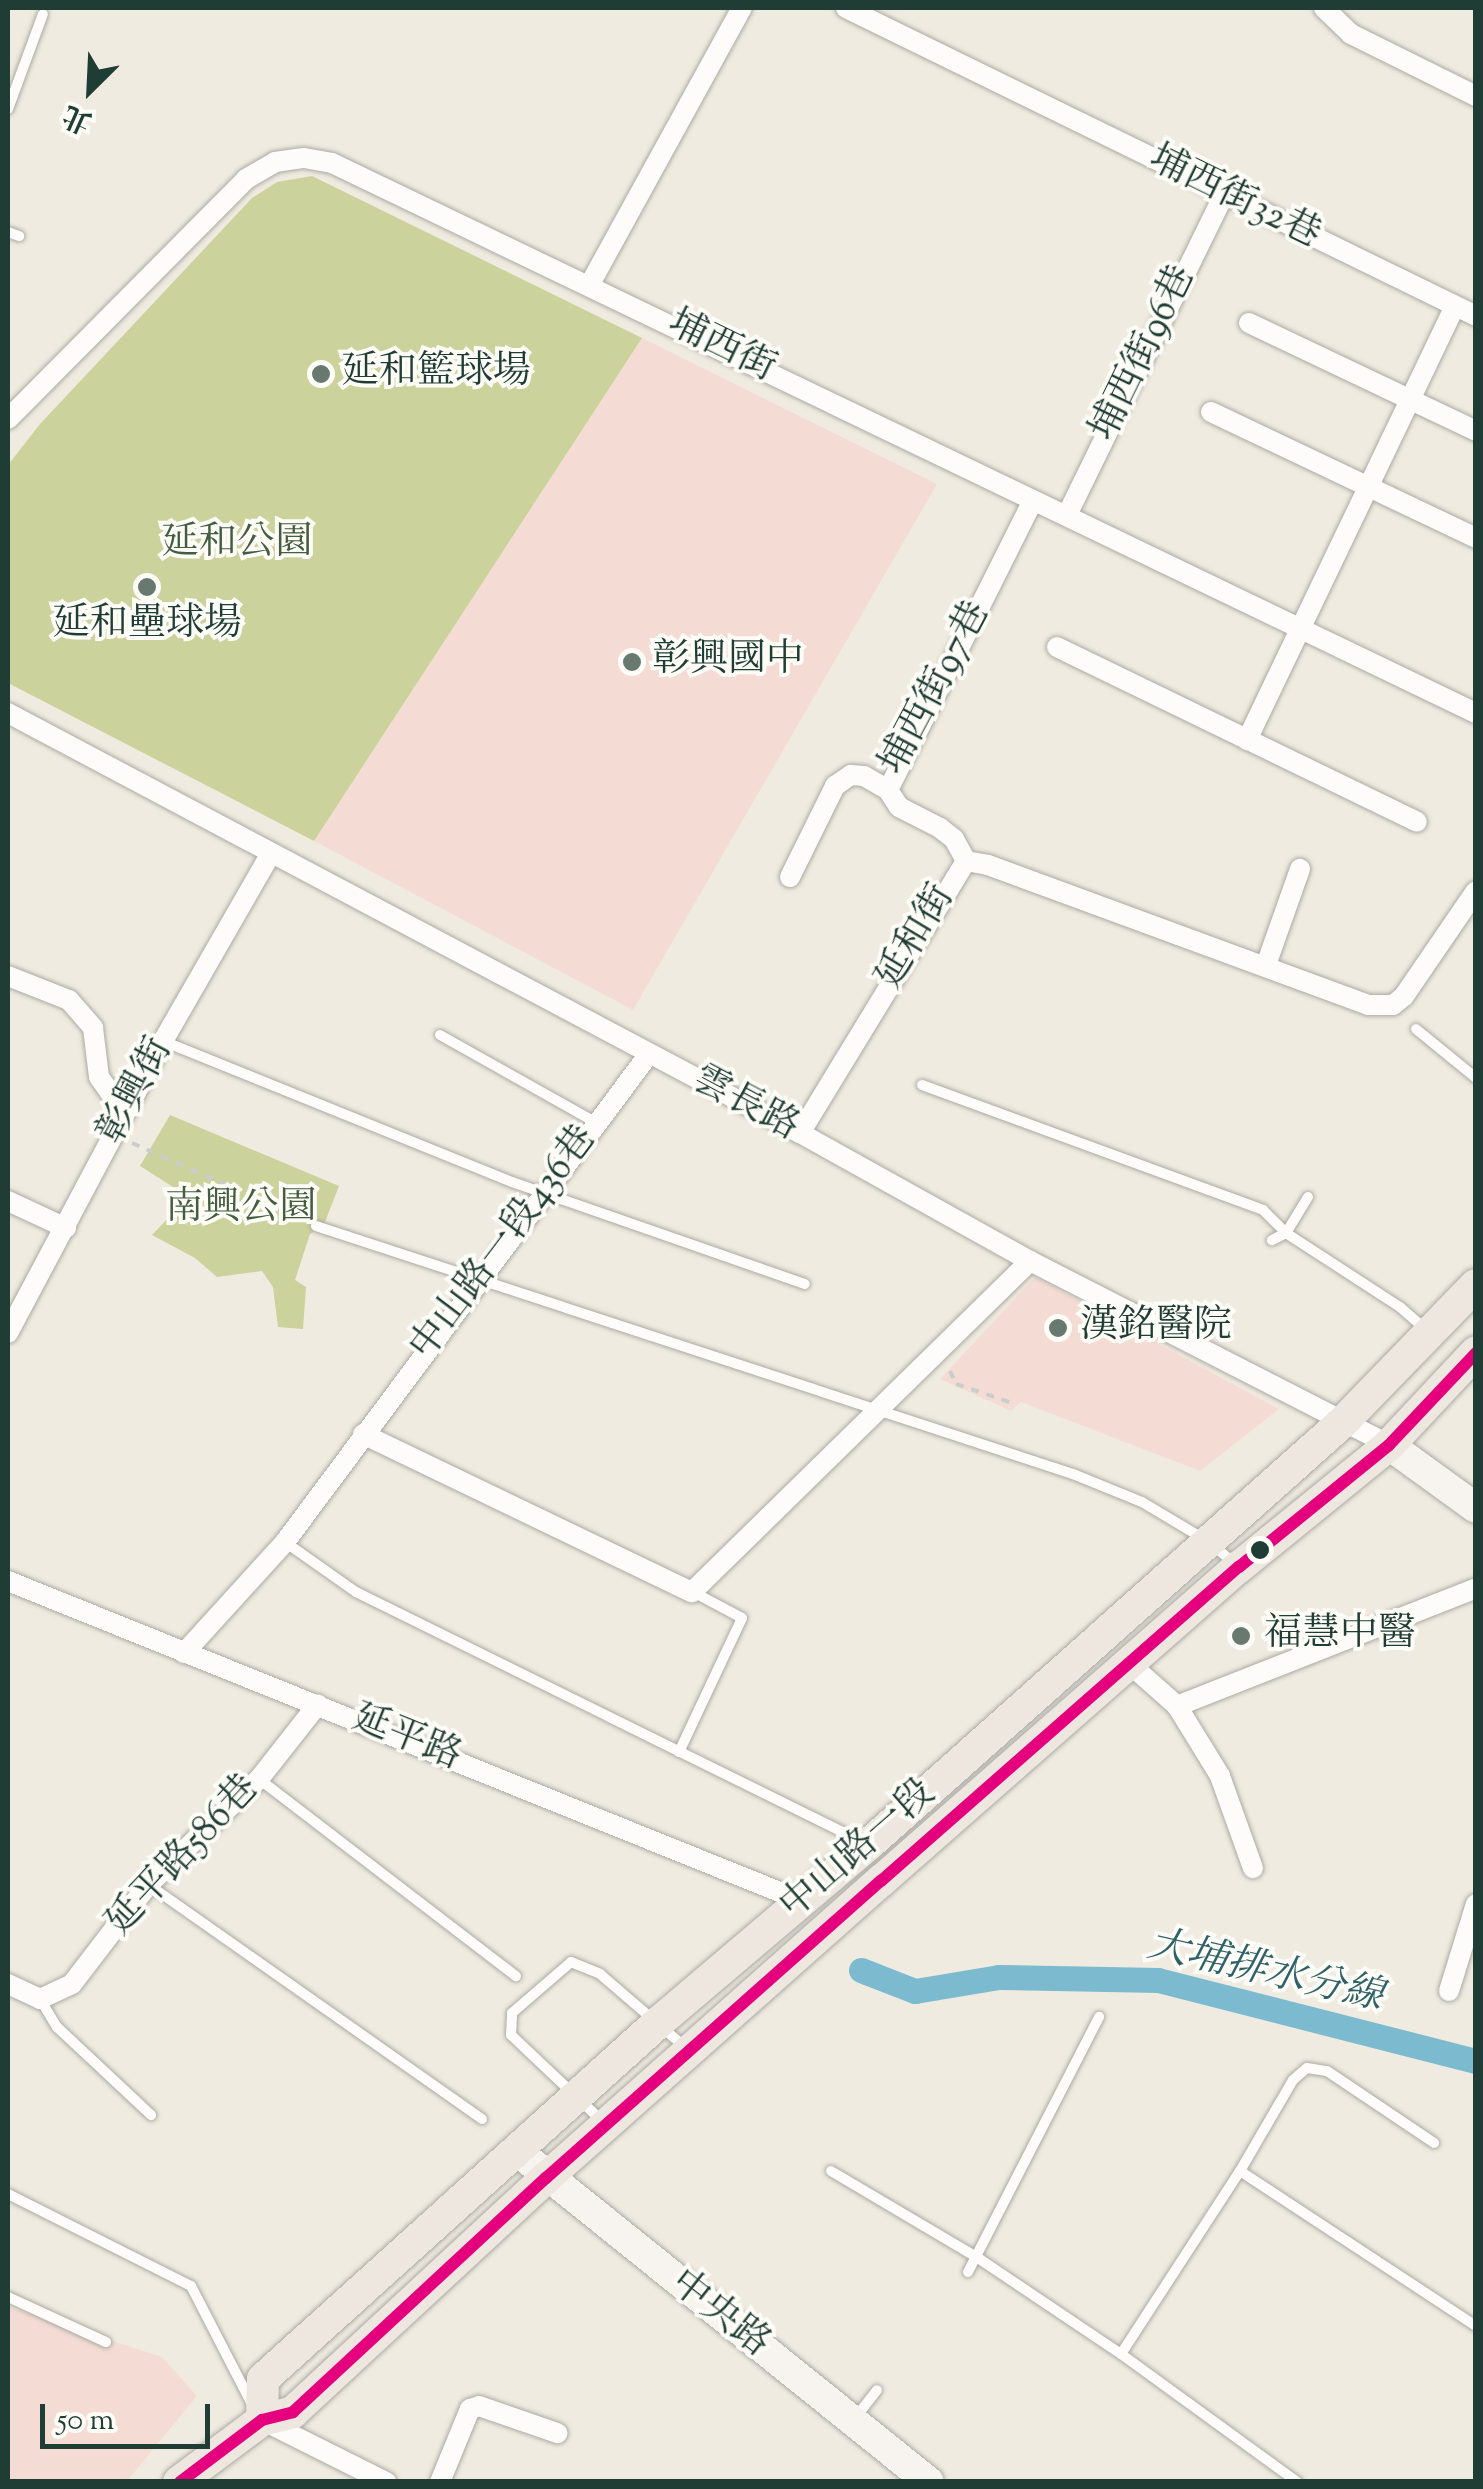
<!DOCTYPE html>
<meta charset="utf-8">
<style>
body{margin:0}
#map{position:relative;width:1483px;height:2489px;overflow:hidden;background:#f0ebe0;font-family:"Sorts Mill Goudy","Noto Serif TC",serif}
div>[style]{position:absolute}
.built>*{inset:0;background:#f4dcd4}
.green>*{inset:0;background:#cbd29b}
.canal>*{height:25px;margin:-12.5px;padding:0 12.5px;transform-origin:12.5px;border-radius:12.5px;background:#7cbbcf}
.path>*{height:4px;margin-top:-2px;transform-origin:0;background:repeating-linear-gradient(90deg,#cbcdca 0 8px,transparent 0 16px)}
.roads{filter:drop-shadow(0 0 2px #aaaaa3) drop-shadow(0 0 2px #aaaaa3)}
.lane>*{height:10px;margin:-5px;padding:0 5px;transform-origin:5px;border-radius:5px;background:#fdfcfa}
.street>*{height:20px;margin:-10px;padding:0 10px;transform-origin:10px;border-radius:10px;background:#fdfcfa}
.secondary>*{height:30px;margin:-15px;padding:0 15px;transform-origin:15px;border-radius:15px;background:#f7f4ef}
.primary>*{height:32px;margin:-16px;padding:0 16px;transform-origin:16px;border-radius:16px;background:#eee7df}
.bus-1>*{height:12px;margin:-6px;padding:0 6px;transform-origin:6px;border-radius:6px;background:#e5007d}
.dots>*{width:28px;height:28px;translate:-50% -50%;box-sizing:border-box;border:5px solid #fdfcf7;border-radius:50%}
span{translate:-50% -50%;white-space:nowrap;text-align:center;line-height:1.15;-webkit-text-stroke:8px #fdfcf7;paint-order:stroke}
.street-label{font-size:38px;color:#1f3d34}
.poi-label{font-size:38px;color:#1f3d34}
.left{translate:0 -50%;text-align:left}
.park-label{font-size:38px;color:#425d40}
.water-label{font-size:40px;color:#2e6268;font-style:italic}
.frame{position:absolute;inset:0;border:10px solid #1f3d34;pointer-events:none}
.north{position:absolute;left:40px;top:40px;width:100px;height:100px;-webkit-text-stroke:8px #fdfcf7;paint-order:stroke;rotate:204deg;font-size:28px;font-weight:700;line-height:40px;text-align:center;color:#1f3d34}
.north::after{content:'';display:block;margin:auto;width:35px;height:45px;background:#1f3d34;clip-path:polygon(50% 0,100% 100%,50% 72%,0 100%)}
.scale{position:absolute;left:40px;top:2404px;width:170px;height:45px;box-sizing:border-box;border:5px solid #1f3d34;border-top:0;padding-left:12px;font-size:30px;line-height:35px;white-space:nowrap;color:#1f3d34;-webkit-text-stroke:8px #fdfcf7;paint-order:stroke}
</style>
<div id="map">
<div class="built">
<i style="clip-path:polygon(642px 338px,937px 484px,633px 1010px,314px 841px)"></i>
<i style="clip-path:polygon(1035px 1277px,1279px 1409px,1200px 1471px,1021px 1402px,1011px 1411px,940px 1379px)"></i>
<i style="clip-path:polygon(8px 2307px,162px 2357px,197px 2396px,127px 2481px,8px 2482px)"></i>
</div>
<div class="green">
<i style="clip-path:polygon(312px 176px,642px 338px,314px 841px,8px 683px,8px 465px,40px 424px,252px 198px,277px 182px)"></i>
<i style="clip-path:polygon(170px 1115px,339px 1186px,323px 1227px,310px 1234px,295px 1280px,306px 1287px,303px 1329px,278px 1327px,273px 1287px,262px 1271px,217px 1277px,195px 1258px,152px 1235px,171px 1215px,181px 1192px,140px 1166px)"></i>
</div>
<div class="canal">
<i style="left:861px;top:1970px;width:58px;rotate:21.3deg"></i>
<i style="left:915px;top:1991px;width:85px;rotate:-9.5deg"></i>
<i style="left:999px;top:1977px;width:159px;rotate:1.1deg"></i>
<i style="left:1158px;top:1980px;width:328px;rotate:14.3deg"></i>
</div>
<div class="path">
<i style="left:132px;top:1143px;width:105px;rotate:24.1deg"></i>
<i style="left:950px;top:1371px;width:14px;rotate:65deg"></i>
<i style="left:956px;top:1384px;width:59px;rotate:18.7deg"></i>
</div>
<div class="roads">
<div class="lane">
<i style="left:8px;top:109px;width:101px;rotate:-69.8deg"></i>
<i style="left:8px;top:232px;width:12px;rotate:20deg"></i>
<i style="left:1416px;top:1029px;width:77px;rotate:39.2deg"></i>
<i style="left:440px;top:1035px;width:180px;rotate:29.3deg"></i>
<i style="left:163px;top:1041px;width:376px;rotate:22deg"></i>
<i style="left:512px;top:1182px;width:310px;rotate:19.2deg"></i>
<i style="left:922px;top:1085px;width:363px;rotate:20.1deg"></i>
<i style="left:1263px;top:1210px;width:33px;rotate:45deg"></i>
<i style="left:1286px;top:1233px;width:16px;rotate:153deg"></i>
<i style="left:1308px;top:1197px;width:42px;rotate:121.4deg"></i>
<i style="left:1286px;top:1233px;width:136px;rotate:33deg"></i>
<i style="left:1400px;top:1307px;width:33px;rotate:41deg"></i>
<i style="left:316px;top:1226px;width:797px;rotate:18.14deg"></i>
<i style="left:1073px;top:1474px;width:74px;rotate:22.1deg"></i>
<i style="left:1142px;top:1502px;width:78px;rotate:30.8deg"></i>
<i style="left:1209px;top:1542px;width:33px;rotate:40deg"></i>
<i style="left:285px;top:1542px;width:87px;rotate:35.2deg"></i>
<i style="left:356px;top:1592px;width:568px;rotate:26.25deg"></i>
<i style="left:679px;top:1752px;width:148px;rotate:-64.8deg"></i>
<i style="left:742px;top:1618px;width:55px;rotate:-152deg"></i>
<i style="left:259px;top:1779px;width:324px;rotate:37.5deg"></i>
<i style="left:149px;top:1885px;width:407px;rotate:35.1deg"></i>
<i style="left:40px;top:1999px;width:33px;rotate:59deg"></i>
<i style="left:57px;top:2027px;width:129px;rotate:43.1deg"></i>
<i style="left:602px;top:2121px;width:125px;rotate:-136.6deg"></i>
<i style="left:511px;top:2035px;width:22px;rotate:-87deg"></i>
<i style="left:512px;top:2013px;width:78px;rotate:-40.8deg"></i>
<i style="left:571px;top:1962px;width:31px;rotate:22deg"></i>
<i style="left:600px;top:1974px;width:112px;rotate:40.7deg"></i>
<i style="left:831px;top:2171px;width:171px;rotate:30.6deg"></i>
<i style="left:978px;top:2258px;width:172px;rotate:33.9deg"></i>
<i style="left:1121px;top:2354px;width:218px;rotate:36deg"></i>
<i style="left:1240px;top:2171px;width:282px;rotate:33.3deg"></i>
<i style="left:8px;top:2194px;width:205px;rotate:26.7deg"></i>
<i style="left:191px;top:2286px;width:133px;rotate:62.7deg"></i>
<i style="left:968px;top:2272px;width:287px;rotate:-62.8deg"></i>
<i style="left:8px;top:2297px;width:108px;rotate:24.7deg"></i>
<i style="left:1121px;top:2354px;width:218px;rotate:-57deg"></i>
<i style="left:1240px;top:2171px;width:105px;rotate:-59.8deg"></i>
<i style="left:1293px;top:2080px;width:18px;rotate:-41deg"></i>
<i style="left:1307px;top:2068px;width:20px;rotate:9deg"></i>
<i style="left:1327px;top:2071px;width:129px;rotate:33.9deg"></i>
<i style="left:856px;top:2417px;width:34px;rotate:-52deg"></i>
</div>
<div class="street">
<i style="left:846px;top:8px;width:701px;rotate:26.05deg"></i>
<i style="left:1324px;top:8px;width:37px;rotate:44deg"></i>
<i style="left:1351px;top:34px;width:140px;rotate:26.4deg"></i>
<i style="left:590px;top:284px;width:315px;rotate:-61.2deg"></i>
<i style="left:1249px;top:323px;width:251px;rotate:25.4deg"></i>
<i style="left:1211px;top:412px;width:293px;rotate:25.4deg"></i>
<i style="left:8px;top:419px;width:338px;rotate:-45.2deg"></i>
<i style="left:246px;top:179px;width:34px;rotate:-30deg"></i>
<i style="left:275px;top:162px;width:29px;rotate:-8deg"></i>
<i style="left:304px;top:158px;width:28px;rotate:10deg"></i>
<i style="left:332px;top:163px;width:1269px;rotate:25.68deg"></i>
<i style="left:1067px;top:515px;width:357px;rotate:-63.9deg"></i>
<i style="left:1057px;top:647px;width:400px;rotate:25.9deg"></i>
<i style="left:8px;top:713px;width:896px;rotate:27.94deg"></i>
<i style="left:800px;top:1133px;width:263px;rotate:29.1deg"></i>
<i style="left:1030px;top:1261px;width:403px;rotate:27.1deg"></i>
<i style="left:1247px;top:740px;width:481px;rotate:-64.4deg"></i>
<i style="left:888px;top:790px;width:323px;rotate:-63.4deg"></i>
<i style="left:790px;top:877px;width:102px;rotate:-63.7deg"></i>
<i style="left:835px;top:786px;width:19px;rotate:-35deg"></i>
<i style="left:851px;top:775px;width:13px;rotate:4deg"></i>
<i style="left:864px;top:776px;width:28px;rotate:30deg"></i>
<i style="left:888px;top:790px;width:20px;rotate:57deg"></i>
<i style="left:899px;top:807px;width:46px;rotate:27.1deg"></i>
<i style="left:940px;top:828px;width:18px;rotate:38deg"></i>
<i style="left:954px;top:839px;width:25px;rotate:61deg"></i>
<i style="left:1266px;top:965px;width:102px;rotate:-70.5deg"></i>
<i style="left:8px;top:976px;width:66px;rotate:21.5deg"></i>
<i style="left:69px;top:1000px;width:37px;rotate:49deg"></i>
<i style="left:93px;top:1028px;width:49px;rotate:83deg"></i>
<i style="left:99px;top:1077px;width:45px;rotate:54.9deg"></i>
<i style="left:800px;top:1133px;width:319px;rotate:-58.6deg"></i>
<i style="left:966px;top:861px;width:22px;rotate:10deg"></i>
<i style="left:988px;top:865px;width:405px;rotate:20.2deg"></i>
<i style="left:1368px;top:1005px;width:25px"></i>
<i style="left:1393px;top:1005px;width:14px;rotate:-39deg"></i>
<i style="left:1404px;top:996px;width:127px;rotate:-55.6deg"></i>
<i style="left:8px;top:1201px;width:64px;rotate:25deg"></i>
<i style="left:8px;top:1333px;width:331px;rotate:-62deg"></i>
<i style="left:163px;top:1041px;width:217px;rotate:-60.1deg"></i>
<i style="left:363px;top:1434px;width:365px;rotate:25.7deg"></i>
<i style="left:692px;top:1592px;width:473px;rotate:-44.4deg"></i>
<i style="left:8px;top:1581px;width:856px;rotate:21.95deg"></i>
<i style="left:184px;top:1653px;width:150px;rotate:-47.7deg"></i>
<i style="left:285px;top:1542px;width:609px;rotate:-53.28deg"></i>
<i style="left:1132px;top:1666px;width:60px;rotate:41.6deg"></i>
<i style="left:1177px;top:1706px;width:82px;rotate:58.4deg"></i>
<i style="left:1220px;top:1776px;width:98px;rotate:70.3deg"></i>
<i style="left:1177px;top:1706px;width:321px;rotate:-21.5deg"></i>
<i style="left:8px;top:1984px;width:35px;rotate:25deg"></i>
<i style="left:40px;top:1999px;width:35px;rotate:-25deg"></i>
<i style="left:72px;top:1984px;width:125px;rotate:-52.5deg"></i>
<i style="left:148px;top:1885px;width:153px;rotate:-43.7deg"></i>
<i style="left:259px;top:1779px;width:95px;rotate:-51.8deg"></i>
<i style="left:1449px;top:1991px;width:91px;rotate:-72.8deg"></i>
<i style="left:262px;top:2420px;width:139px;rotate:26.6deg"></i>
<i style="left:440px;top:2482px;width:79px;rotate:-67.7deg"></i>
<i style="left:470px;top:2409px;width:9px;rotate:-18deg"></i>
<i style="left:479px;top:2406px;width:83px;rotate:19.1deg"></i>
</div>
<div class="secondary">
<i style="left:1389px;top:1445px;width:107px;rotate:35.9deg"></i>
<i style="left:517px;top:2151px;width:528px;rotate:38.78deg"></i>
</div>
<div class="primary">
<i style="left:262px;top:2420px;width:41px;rotate:-88.6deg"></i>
<i style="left:263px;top:2379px;width:533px;rotate:-42.04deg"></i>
<i style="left:659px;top:2022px;width:275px;rotate:-40.3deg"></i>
<i style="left:869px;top:1844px;width:637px;rotate:-41.69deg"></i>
<i style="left:1345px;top:1420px;width:188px;rotate:-45.9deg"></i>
<i style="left:179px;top:2482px;width:104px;rotate:-36.8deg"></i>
<i style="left:262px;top:2420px;width:32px;rotate:-14deg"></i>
<i style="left:293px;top:2412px;width:345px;rotate:-42.8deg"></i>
<i style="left:546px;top:2178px;width:448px;rotate:-41.6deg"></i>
<i style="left:881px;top:1881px;width:476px;rotate:-41.3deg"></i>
<i style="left:1239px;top:1567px;width:193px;rotate:-39.1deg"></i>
<i style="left:1389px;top:1445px;width:127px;rotate:-46.9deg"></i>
</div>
</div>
<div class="bus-1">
<i style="left:180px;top:2482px;width:103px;rotate:-37.1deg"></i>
<i style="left:262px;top:2420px;width:32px;rotate:-14deg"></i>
<i style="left:293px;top:2412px;width:345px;rotate:-42.8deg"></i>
<i style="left:546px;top:2178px;width:448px;rotate:-41.6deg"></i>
<i style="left:881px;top:1881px;width:476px;rotate:-41.3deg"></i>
<i style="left:1239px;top:1567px;width:193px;rotate:-39.1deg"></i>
<i style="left:1389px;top:1445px;width:127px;rotate:-46.6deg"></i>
</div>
<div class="dots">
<i style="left:321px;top:374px;background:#687a70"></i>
<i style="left:147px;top:587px;background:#687a70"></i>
<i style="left:632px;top:662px;background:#687a70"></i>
<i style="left:1058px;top:1328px;background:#687a70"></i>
<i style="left:1260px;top:1550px;background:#1f3d34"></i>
<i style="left:1241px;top:1636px;background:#687a70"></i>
</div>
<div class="street-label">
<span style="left:1234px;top:199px;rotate:26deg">埔西街32巷</span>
<span style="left:721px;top:348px;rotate:26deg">埔西街</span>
<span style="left:1145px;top:354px;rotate:-64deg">埔西街96巷</span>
<span style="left:937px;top:689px;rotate:-62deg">埔西街97巷</span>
<span style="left:917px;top:938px;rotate:-59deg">延和街</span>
<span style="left:137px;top:1092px;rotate:-62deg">彰興街</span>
<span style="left:745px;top:1105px;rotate:28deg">雲長路</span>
<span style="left:505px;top:1244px;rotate:-53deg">中山路一段436巷</span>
<span style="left:406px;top:1739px;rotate:22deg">延平路</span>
<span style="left:859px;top:1851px;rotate:-41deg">中山路一段</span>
<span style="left:184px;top:1857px;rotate:-47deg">延平路586巷</span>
<span style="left:719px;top:2315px;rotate:38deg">中央路</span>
</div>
<div class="poi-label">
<span class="left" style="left:341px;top:374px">延和籃球場</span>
<span style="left:147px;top:626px">延和壘球場</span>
<span class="left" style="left:652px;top:662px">彰興國中</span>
<span class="left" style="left:1080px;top:1328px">漢銘醫院</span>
<span class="left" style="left:1264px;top:1636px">福慧中醫</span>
</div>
<div class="park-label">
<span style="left:237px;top:545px">延和公園</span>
<span style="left:241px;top:1210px">南興公園</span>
</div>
<div class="water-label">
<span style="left:1265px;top:1973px;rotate:13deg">大埔排水分線</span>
</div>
<div class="frame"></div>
<div class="north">北</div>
<div class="scale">50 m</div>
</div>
